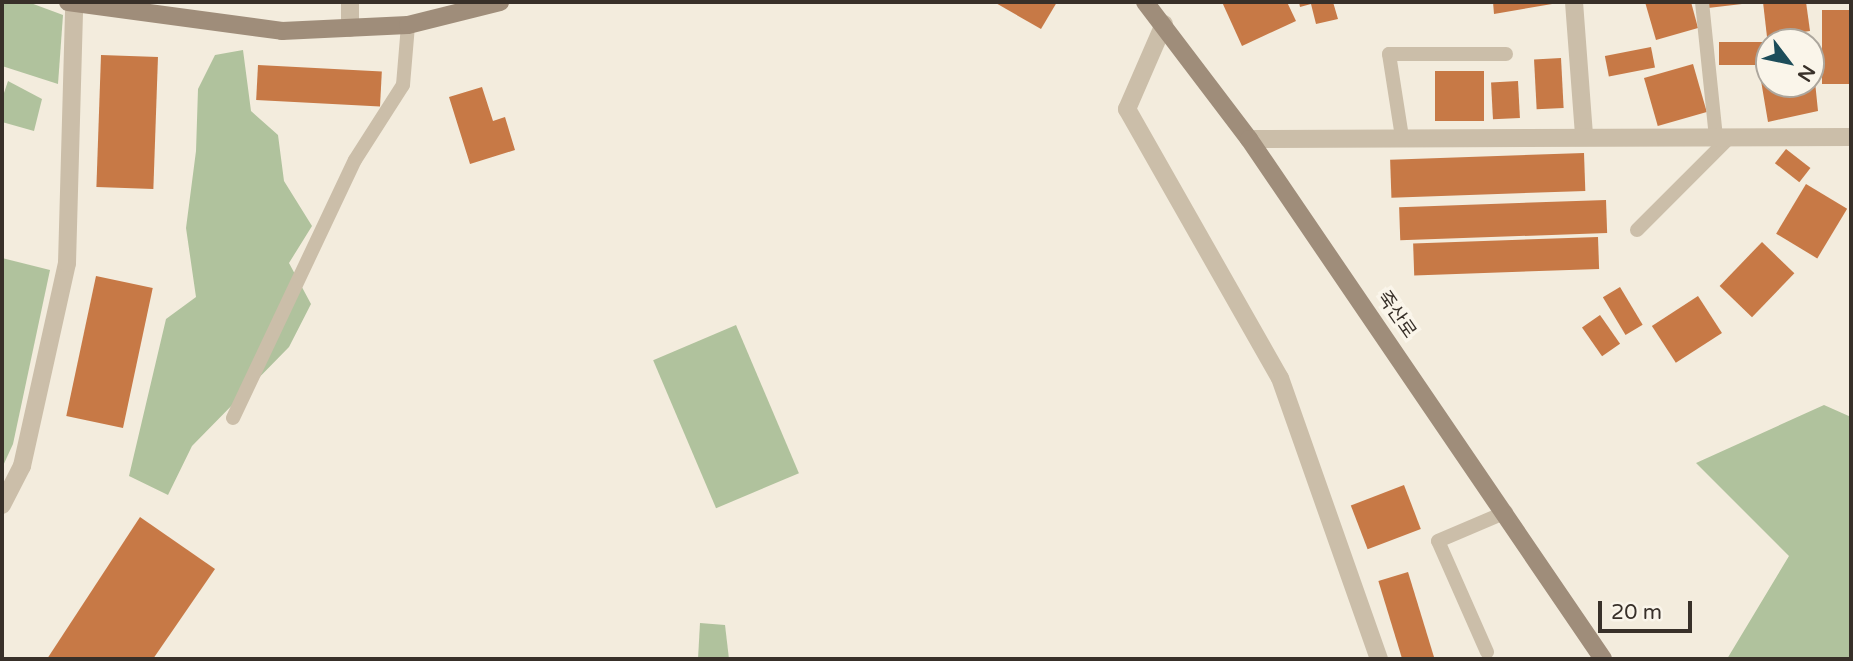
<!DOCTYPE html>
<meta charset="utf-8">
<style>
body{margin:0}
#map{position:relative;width:1853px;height:661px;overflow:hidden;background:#f3ecdd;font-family:"Varela Round","Noto Sans KR",sans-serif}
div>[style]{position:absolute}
.green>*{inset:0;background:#b0c29d;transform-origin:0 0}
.building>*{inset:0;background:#c77946;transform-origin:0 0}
.lane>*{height:14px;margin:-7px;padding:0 7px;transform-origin:7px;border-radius:7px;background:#cbbea9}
.street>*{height:18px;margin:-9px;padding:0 9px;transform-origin:9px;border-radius:9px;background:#cbbea9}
.secondary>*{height:18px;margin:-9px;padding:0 9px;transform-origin:9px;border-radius:9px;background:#9f8d7a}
span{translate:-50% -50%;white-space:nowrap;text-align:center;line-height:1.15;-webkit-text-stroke:7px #faf5ea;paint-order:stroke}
.street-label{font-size:19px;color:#383029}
.frame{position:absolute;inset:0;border:4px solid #383029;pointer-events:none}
.north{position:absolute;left:1755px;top:28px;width:70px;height:70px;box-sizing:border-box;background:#faf5ea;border:2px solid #aca69d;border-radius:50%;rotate:122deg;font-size:19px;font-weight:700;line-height:28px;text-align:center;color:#383029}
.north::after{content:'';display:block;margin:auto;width:24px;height:32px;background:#1d4d5a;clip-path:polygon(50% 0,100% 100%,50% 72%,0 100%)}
.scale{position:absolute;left:1598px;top:601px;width:94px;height:32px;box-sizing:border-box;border:4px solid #383029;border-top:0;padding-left:9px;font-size:21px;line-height:24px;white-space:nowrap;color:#383029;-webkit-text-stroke:5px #faf5ea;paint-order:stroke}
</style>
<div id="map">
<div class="green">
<i style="clip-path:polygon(2px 2px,28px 2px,63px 15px,58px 84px,2px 66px)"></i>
<i style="clip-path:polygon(243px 50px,251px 111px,278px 135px,284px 181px,312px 226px,289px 263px,311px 304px,289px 347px,192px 446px,168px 495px,129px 476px,166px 319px,196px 297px,186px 228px,196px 151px,198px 89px,215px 55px)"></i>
<i style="clip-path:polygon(8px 81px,42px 99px,34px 131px,2px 122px,2px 99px)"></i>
<i style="clip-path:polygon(2px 258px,50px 270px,13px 444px,2px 468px)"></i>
<i style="left:736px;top:325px;width:161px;height:90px;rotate:67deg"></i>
<i style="clip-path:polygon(1824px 405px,1851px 417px,1851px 659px,1727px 659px,1789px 556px,1696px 463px)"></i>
<i style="clip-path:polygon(700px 623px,725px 625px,729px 659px,698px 659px)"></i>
</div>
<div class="building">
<i style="clip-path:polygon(994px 2px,1057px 2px,1041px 29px)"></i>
<i style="clip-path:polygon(1222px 2px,1287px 2px,1296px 21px,1242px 46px)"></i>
<i style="clip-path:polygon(1299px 2px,1333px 2px,1338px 19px,1316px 24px,1311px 4px,1300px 7px)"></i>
<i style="clip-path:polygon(1493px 2px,1558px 2px,1558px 3px,1494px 14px)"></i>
<i style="clip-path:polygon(1645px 2px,1691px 2px,1698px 28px,1656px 40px)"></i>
<i style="clip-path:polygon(1707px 2px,1742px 2px,1742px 4px,1708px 8px)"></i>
<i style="clip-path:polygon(1763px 2px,1806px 2px,1810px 31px,1767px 37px)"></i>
<i style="left:1851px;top:10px;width:74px;height:29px;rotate:90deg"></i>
<i style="left:1769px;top:42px;width:23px;height:50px;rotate:90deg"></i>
<i style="left:1651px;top:47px;width:21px;height:47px;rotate:79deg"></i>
<i style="left:101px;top:55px;width:57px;height:132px;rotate:2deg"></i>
<i style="left:1561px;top:58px;width:50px;height:27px;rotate:87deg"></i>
<i style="left:1693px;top:64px;width:50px;height:51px;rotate:74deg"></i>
<i style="left:258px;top:65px;width:124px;height:35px;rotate:3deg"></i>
<i style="clip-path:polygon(1769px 67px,1769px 84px,1811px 84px,1814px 72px,1818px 111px,1768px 122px,1759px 69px)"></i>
<i style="left:1435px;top:71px;width:49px;height:50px"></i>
<i style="left:1518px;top:81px;width:37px;height:27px;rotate:87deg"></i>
<i style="clip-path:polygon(482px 87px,493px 121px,505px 117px,515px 150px,470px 164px,449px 97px)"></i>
<i style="left:1786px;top:149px;width:31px;height:18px;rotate:38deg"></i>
<i style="left:1584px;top:153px;width:38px;height:194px;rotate:88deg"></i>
<i style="left:1806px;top:184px;width:48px;height:58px;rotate:31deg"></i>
<i style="left:1606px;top:200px;width:33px;height:207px;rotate:88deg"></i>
<i style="left:1598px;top:237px;width:32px;height:185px;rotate:88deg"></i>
<i style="left:1762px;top:242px;width:45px;height:61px;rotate:44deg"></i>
<i style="left:96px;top:276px;width:58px;height:143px;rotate:12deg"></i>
<i style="left:1620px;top:287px;width:44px;height:20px;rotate:59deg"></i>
<i style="left:1698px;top:296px;width:44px;height:55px;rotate:57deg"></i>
<i style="left:1600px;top:315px;width:35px;height:22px;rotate:55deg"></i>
<i style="left:1404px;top:485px;width:47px;height:57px;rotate:69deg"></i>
<i style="clip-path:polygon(140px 517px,215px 569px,153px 659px,47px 659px)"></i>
<i style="left:1408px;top:572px;width:91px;height:31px;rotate:73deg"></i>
</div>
<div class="lane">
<i style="left:1702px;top:2px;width:136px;rotate:84.1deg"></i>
<i style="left:1402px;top:137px;width:84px;rotate:-98.9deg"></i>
<i style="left:1389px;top:54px;width:117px"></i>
<i style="left:1637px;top:230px;width:132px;rotate:-45deg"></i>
<i style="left:233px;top:418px;width:285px;rotate:-64.7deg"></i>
<i style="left:355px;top:160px;width:89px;rotate:-57.4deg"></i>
<i style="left:403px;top:85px;width:60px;rotate:-85.2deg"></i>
<i style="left:1487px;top:652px;width:121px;rotate:-113.8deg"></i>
<i style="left:1438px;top:541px;width:74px;rotate:-23.1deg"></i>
</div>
<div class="street">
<i style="left:350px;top:2px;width:26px;rotate:90deg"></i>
<i style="left:1574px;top:2px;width:134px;rotate:85.7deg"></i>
<i style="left:1164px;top:24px;width:93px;rotate:113.5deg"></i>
<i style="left:1127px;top:109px;width:309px;rotate:60.4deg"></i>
<i style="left:1280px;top:378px;width:298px;rotate:70.6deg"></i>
<i style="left:1249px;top:139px;width:602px;rotate:-0.19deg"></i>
<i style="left:2px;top:505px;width:44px;rotate:-62.9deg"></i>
<i style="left:22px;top:466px;width:208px;rotate:-77.5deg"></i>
<i style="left:67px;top:263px;width:258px;rotate:-88.4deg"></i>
</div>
<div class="secondary">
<i style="left:68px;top:2px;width:216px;rotate:7.7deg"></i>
<i style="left:282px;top:31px;width:126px;rotate:-2.7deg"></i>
<i style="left:408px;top:25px;width:95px;rotate:-14deg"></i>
<i style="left:1145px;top:2px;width:172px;rotate:52.8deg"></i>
<i style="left:1249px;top:139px;width:629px;rotate:55.75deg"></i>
</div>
<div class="street-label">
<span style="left:1396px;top:315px;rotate:55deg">죽산로</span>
</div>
<div class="frame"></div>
<div class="north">N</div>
<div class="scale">20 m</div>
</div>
